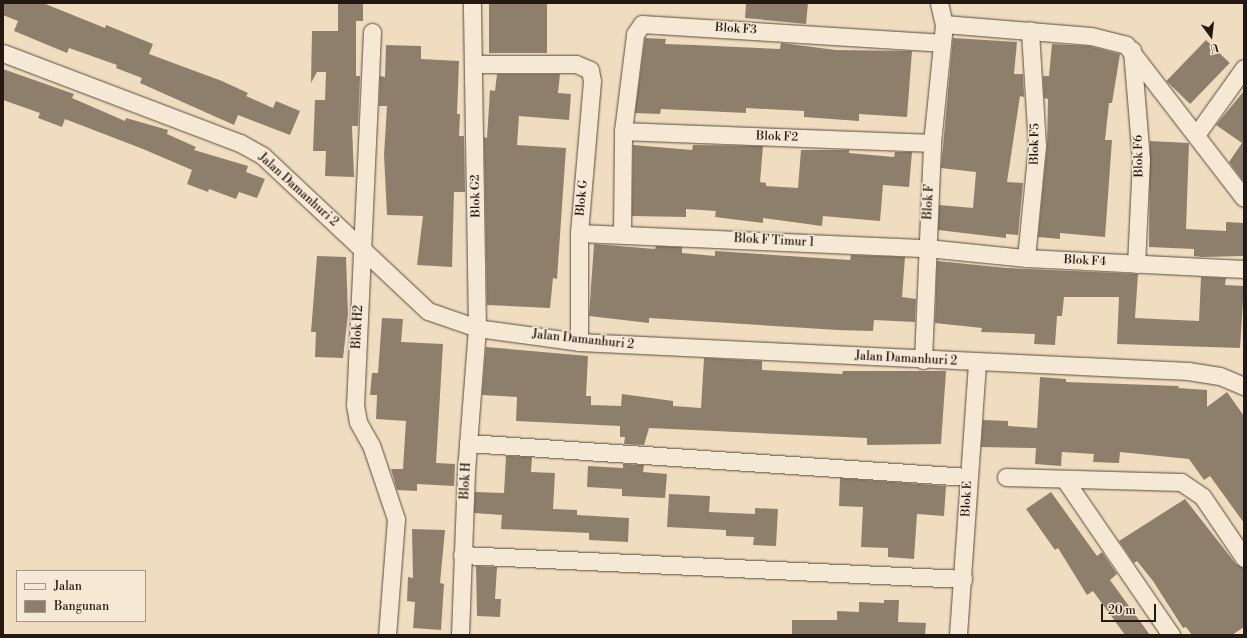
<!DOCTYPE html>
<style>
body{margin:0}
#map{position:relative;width:1247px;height:638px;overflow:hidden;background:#f0ddbf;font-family:"Libre Bodoni",serif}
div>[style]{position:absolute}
.building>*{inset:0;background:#8e7f6c;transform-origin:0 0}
.roads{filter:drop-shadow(0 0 1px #574a3d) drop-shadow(0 0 1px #574a3d)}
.street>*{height:17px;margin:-8.5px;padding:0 8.5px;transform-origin:8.5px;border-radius:8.5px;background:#f5e9d5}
span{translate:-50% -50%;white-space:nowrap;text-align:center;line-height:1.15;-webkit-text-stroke:3px #f5e9d5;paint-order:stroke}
.street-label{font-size:12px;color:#241912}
.frame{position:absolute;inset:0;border:4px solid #241912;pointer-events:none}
.legend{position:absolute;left:16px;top:570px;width:130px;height:52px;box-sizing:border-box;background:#f5e9d5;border:1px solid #a19687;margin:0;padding:5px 7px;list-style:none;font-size:12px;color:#241912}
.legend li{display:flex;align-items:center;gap:8px;height:20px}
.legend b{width:20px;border:1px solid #a19687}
.north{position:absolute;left:1191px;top:16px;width:40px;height:40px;-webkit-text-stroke:3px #f5e9d5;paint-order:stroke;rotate:165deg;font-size:11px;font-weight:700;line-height:16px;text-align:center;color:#241912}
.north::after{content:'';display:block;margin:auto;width:14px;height:18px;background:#241912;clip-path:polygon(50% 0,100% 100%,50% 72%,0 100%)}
.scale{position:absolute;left:1101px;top:604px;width:55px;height:18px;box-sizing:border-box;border:2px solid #241912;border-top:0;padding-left:5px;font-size:12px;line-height:14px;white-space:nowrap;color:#241912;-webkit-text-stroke:3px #f5e9d5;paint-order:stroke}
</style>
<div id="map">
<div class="building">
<i style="clip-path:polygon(3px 3px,43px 3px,105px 28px,106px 25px,153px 44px,149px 54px,222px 81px,248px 93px,246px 96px,273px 108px,276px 101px,300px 111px,290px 135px,238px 115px,234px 125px,140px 83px,142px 78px,116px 68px,117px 65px,69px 48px,67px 53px,14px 31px,18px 21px,3px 15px)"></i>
<i style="clip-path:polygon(338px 3px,363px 3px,363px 21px,356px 21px,356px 76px,360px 76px,358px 126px,352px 126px,354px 177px,325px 176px,326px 151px,313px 151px,315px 100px,325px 100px,326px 72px,317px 72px,311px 83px,312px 31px,338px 31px)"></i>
<i style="left:489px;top:3px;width:58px;height:50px"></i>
<i style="clip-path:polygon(746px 3px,808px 3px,806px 24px,745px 18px)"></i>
<i style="clip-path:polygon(645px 38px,666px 39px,665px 44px,694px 45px,780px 49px,781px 43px,836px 50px,912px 51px,907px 117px,859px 114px,859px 121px,804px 117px,804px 111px,746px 108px,746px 113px,661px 109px,660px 114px,635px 113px)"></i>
<i style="clip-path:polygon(953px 38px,1017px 42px,1014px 74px,1023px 74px,1024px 97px,1020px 96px,1007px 182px,1023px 183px,1018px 235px,1006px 234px,1006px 238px,938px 230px,939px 205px,973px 208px,976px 172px,941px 168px)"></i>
<i style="left:1206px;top:40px;width:33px;height:57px;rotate:44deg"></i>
<i style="clip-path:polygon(1052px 44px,1089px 46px,1120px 54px,1112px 103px,1109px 103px,1105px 140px,1112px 140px,1105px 237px,1060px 233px,1060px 239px,1038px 237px,1047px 147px,1048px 99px,1044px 98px,1043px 76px,1049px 76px)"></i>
<i style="clip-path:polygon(386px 45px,421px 46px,421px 59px,459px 61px,457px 114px,460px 114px,459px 136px,464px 136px,465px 192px,454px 192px,452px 267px,417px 265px,423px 216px,387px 215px,384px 155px,387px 106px,379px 106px,380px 76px,385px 77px)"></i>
<i style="clip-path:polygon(3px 69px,74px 94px,72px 98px,125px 121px,126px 118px,168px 130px,167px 134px,196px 147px,194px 150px,248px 166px,246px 172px,265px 179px,257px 198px,239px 192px,236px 199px,209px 189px,208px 192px,187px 184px,192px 170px,143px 149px,65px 119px,62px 127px,38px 118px,40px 113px,3px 100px)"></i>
<i style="clip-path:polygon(497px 74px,560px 74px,558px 93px,571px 94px,569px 120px,519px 116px,517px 145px,566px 148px,557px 279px,553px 278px,550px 308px,487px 305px,484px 137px,487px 138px,490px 90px,495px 91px)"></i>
<i style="clip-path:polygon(1244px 91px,1244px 182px,1229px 162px,1242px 143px,1216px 125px)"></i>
<i style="clip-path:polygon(1150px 141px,1189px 143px,1186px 229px,1226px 231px,1226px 222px,1244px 223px,1244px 256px,1202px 257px,1194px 256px,1194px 249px,1149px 247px)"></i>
<i style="clip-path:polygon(633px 145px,692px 150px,693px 145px,763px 146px,760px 182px,766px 183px,766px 186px,798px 188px,801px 150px,849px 150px,849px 153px,894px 157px,895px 152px,912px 152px,909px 187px,883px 185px,880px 221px,823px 216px,822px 226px,763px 218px,763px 223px,715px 217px,716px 211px,686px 209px,686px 217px,632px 216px)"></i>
<i style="clip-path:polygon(594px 244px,655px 249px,656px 246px,682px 247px,682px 253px,715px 256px,715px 251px,850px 260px,851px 255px,905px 257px,902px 297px,916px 299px,915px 322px,874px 320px,873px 331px,838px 330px,649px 318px,649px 323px,589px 316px)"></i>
<i style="clip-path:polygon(317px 256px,346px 257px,348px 314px,343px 358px,315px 357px,316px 332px,311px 332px)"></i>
<i style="clip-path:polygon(937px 261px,1007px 268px,1138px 274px,1135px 318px,1199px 321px,1201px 277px,1226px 278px,1225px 285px,1244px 286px,1240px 348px,1117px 344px,1119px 297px,1064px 297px,1062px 316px,1057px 316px,1055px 345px,1034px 344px,1035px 334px,981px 332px,982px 328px,935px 323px)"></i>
<i style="clip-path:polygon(382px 318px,403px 319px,401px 342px,443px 344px,436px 463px,455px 464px,454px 486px,417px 484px,417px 491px,397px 490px,391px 469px,403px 469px,406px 421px,376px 419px,377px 395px,370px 395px,372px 373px,378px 373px)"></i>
<i style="clip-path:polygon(486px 347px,588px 356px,586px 396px,591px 396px,591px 405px,621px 406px,622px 394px,673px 401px,673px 406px,701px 408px,704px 358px,762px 361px,762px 370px,842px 374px,843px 371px,946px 371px,941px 444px,867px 445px,867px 438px,649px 428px,644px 445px,624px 444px,625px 437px,620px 437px,620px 426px,516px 421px,517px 397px,482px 395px)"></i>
<i style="clip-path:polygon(1040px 377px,1066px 379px,1066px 382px,1179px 386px,1178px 388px,1207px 390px,1207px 407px,1227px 392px,1244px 416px,1244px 523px,1210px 476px,1204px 480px,1189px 459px,1120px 452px,1119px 463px,1093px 462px,1094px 454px,1062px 452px,1061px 466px,1035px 464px,1036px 448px,981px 447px,983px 420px,1008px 421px,1008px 426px,1037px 428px)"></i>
<i style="clip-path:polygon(506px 456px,532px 457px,531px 472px,555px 473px,553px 509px,577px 510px,577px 515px,629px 518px,628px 542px,589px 540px,589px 533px,501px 529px,502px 515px,474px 513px,475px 492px,504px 493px)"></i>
<i style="clip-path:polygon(623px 464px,644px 465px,643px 472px,667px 474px,665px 498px,622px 496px,622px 489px,587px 487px,588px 466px,623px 468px)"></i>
<i style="clip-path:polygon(840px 478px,946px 486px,944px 516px,917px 514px,914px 559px,888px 557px,888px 548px,861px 547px,863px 507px,839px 506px)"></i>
<i style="clip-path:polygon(1051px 492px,1097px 556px,1102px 552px,1117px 574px,1110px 580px,1150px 635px,1125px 635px,1093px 591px,1087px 595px,1058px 548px,1055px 550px,1026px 509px)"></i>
<i style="clip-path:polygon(669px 494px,710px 496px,709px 512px,755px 514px,755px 508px,778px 509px,776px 546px,753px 545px,754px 537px,726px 536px,726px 530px,667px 527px)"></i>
<i style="clip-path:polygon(1185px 499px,1236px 564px,1244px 568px,1244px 627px,1232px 635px,1192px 635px,1186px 627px,1183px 628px,1153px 581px,1137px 561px,1134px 563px,1119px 541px)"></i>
<i style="clip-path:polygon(412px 529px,445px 530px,440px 583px,444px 584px,441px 630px,413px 628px,415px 602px,407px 601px,408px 577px,413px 578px)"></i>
<i style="clip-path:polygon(476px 566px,497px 567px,495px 599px,501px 599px,500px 617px,477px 616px)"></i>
<i style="clip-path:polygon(884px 600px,899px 600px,898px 622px,926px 623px,925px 635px,792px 635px,792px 620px,837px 620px,837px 611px,859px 612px,859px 602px,884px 603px)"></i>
</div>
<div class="roads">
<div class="street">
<i style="left:939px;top:3px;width:22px;rotate:77deg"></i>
<i style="left:372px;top:32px;width:373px;rotate:92.6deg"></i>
<i style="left:355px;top:405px;width:17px;rotate:80deg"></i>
<i style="left:358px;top:422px;width:26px;rotate:61deg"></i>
<i style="left:371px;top:445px;width:78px;rotate:71.3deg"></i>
<i style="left:396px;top:519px;width:116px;rotate:94.4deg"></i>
<i style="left:1132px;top:50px;width:109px;rotate:85.3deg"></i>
<i style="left:1141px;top:159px;width:105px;rotate:92.7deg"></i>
<i style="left:3px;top:53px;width:254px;rotate:20.8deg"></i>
<i style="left:240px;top:143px;width:26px;rotate:29deg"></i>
<i style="left:263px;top:156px;width:226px;rotate:43.2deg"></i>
<i style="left:428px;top:311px;width:52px;rotate:19.1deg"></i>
<i style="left:477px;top:328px;width:103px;rotate:7.8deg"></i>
<i style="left:579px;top:342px;width:610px;rotate:2.73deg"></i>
<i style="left:1188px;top:371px;width:32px;rotate:9deg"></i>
<i style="left:1220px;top:376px;width:26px;rotate:23deg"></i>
<i style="left:475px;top:64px;width:101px"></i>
<i style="left:576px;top:64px;width:15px;rotate:23deg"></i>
<i style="left:590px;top:70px;width:11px;rotate:80deg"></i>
<i style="left:592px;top:81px;width:153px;rotate:94.9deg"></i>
<i style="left:579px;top:233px;width:109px;rotate:90deg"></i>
<i style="left:623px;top:131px;width:309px;rotate:2.2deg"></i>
<i style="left:1196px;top:135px;width:82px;rotate:-54.4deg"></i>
<i style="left:579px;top:233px;width:348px;rotate:2.5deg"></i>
<i style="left:927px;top:248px;width:100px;rotate:5.8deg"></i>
<i style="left:1026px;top:258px;width:218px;rotate:2.9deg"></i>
<i style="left:622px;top:233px;width:102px;rotate:-89.4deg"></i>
<i style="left:623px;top:131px;width:98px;rotate:-82.9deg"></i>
<i style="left:635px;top:34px;width:12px;rotate:-55deg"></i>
<i style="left:642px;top:24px;width:299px;rotate:3.6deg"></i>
<i style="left:1026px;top:258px;width:113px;rotate:-84.4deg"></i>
<i style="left:1037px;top:146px;width:116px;rotate:-93.5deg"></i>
<i style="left:923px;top:360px;width:217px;rotate:-87.6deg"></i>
<i style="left:932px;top:143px;width:120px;rotate:-84.2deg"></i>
<i style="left:944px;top:24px;width:147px;rotate:4.7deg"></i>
<i style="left:1091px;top:36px;width:36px;rotate:14deg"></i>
<i style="left:1126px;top:45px;width:193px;rotate:52.4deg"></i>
<i style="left:468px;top:443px;width:501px;rotate:3.89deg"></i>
<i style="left:1006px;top:477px;width:175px;rotate:1.6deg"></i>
<i style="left:1181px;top:482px;width:25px;rotate:34deg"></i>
<i style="left:1202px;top:496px;width:75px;rotate:55.9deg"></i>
<i style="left:1065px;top:480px;width:188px;rotate:55.6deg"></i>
<i style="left:462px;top:555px;width:502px;rotate:2.74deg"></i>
<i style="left:460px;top:635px;width:164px;rotate:-87.9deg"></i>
<i style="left:466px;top:471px;width:143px;rotate:-85.6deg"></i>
<i style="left:477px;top:328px;width:325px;rotate:-90.9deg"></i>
<i style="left:958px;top:635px;width:274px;rotate:-86deg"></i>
</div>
</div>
<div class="street-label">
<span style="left:736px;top:29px;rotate:4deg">Blok F3</span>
<span style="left:777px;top:137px;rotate:2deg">Blok F2</span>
<span style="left:1035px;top:144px;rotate:-89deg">Blok F5</span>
<span style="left:1139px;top:156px;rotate:-91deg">Blok F6</span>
<span style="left:298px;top:190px;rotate:42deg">Jalan Damanhuri 2</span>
<span style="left:476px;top:196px;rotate:-91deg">Blok G2</span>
<span style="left:582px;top:198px;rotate:-85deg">Blok G</span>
<span style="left:929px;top:202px;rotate:-87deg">Blok F</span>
<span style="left:774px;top:241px;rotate:3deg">Blok F Timur 1</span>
<span style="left:1085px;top:261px;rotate:3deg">Blok F4</span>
<span style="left:358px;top:327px;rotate:-87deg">Blok H2</span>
<span style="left:583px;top:340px;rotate:6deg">Jalan Damanhuri 2</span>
<span style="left:906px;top:359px;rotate:3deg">Jalan Damanhuri 2</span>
<span style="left:466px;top:481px;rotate:-87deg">Blok H</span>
<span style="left:967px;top:499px;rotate:-87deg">Blok E</span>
</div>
<div class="frame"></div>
<ul class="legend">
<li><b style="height:5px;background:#f5e9d5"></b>Jalan</li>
<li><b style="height:11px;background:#8e7f6c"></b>Bangunan</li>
</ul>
<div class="north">U</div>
<div class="scale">20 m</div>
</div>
